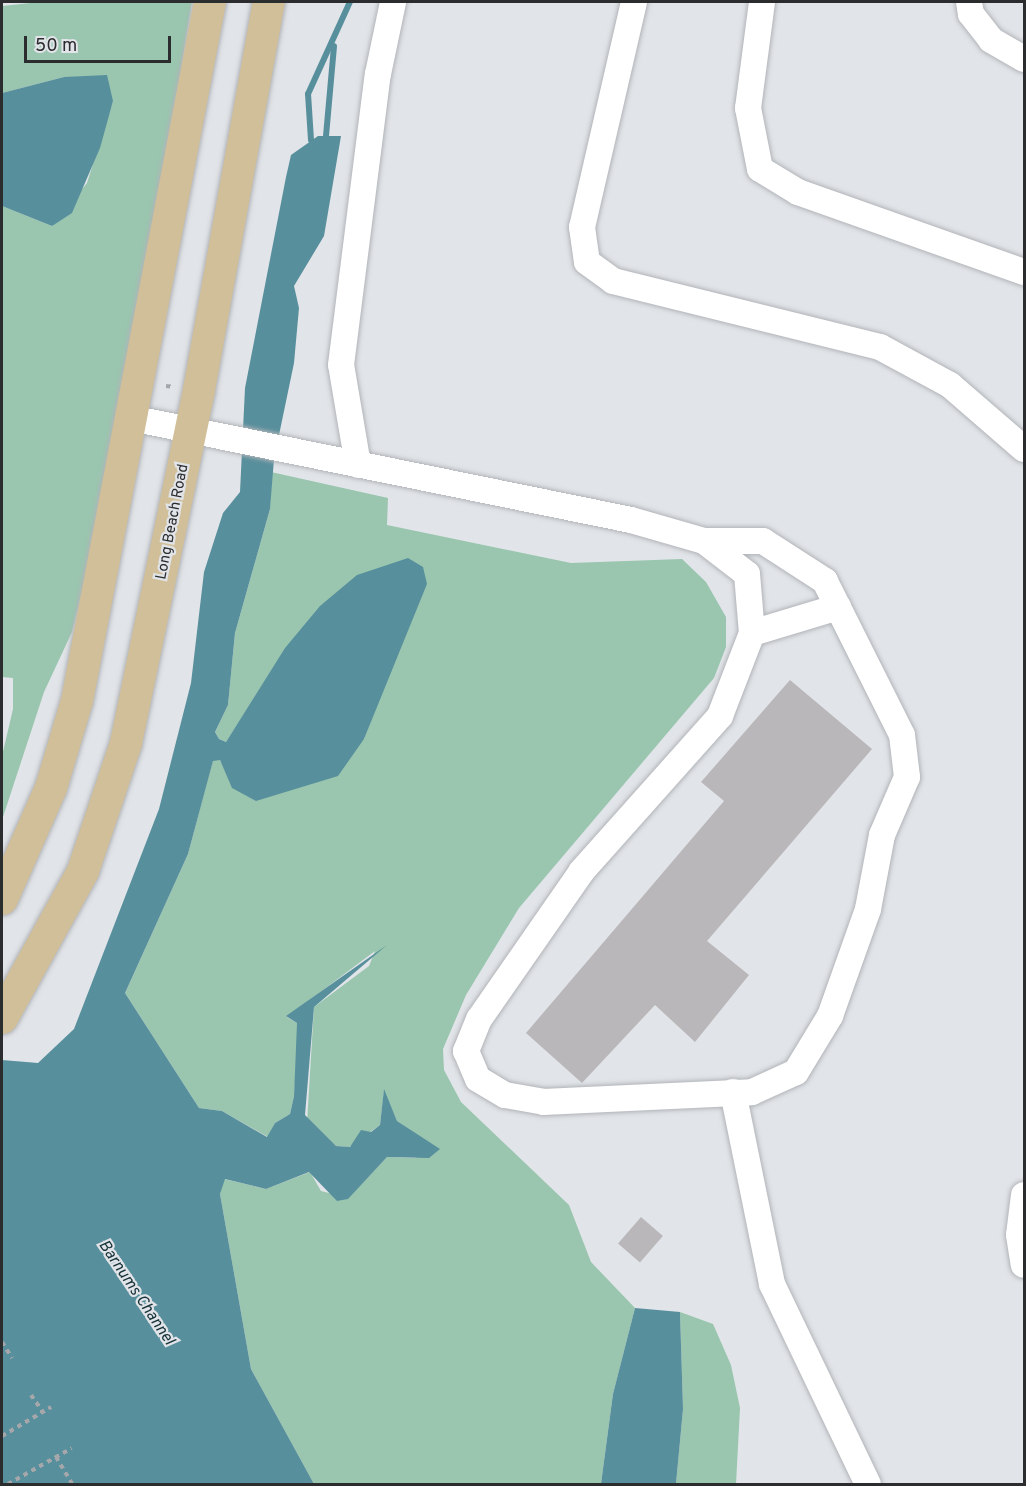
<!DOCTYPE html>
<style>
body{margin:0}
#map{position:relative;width:1026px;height:1486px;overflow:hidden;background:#e1e4e8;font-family:Overpass,sans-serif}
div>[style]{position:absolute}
.green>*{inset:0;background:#9ac6af}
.water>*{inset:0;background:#588f9c}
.stream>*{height:6px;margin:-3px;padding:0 3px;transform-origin:3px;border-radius:3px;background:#588f9c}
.building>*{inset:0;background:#bab7ba;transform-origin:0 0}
.path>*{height:4px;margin-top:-2px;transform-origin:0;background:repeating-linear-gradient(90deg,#a5a7aa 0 4.5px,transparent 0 9px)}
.roads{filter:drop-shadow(0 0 2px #b1b4b8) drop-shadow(0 0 2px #b1b4b8)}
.minor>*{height:26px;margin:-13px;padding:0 13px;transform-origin:13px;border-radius:13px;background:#fff}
.major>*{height:32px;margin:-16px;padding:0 16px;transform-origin:16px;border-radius:16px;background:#d1bf99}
span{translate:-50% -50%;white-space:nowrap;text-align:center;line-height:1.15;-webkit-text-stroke:4.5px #e1e4e8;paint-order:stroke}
.street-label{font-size:15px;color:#2b2c2e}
.water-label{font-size:16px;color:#143138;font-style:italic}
.frame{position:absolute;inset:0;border:3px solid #2b2c2e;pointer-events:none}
.scale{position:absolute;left:24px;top:36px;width:147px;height:27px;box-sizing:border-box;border:3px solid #2b2c2e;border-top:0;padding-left:8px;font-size:18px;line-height:21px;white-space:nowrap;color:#2b2c2e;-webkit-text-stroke:4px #e1e4e8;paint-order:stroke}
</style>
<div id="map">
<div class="green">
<i style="clip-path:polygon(40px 2px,192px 2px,117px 449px,72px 632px,44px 692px,2px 820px,2px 756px,13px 709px,13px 678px,2px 677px,2px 206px,52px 226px,87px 183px,113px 101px,64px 77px,2px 93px,2px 6px)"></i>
<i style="clip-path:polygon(271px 472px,388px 498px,387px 525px,571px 563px,682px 559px,706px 582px,726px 617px,726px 647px,714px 678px,519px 908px,466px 995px,443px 1049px,444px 1070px,461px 1102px,569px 1205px,591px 1262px,635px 1308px,613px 1394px,601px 1484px,314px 1484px,251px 1369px,220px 1194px,224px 1179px,266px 1189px,310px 1172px,321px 1191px,348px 1198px,387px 1157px,415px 1158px,439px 1150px,397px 1121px,384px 1091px,380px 1125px,349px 1147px,336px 1146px,307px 1123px,314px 1007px,369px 966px,375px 951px,287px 1017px,297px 1023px,299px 1035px,294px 1096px,290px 1114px,275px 1123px,268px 1137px,222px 1111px,199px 1108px,125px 993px,188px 854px,213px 760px,220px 760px,226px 772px,364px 739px,391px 668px,264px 683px,226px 742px,219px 739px,215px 732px,228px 705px,235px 633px,270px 509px)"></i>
<i style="clip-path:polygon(680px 1312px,713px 1324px,731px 1365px,740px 1408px,736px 1484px,676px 1484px,683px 1409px)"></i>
</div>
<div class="water">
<i style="clip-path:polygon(107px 75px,113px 101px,100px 148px,72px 213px,52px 226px,2px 206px,2px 93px,64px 77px)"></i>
<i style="clip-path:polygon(318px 136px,341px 136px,324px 236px,294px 286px,299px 308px,294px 363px,274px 459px,270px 509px,235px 633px,228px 705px,215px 732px,219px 739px,226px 742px,285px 648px,320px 606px,357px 575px,408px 558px,423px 567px,427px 584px,364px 739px,338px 776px,256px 801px,232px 788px,220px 760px,213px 761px,188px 854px,125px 993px,199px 1108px,222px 1111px,267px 1137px,275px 1123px,290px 1114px,294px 1096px,297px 1023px,286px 1016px,387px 945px,314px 1007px,305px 1115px,336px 1146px,350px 1147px,361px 1130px,371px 1132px,380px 1125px,384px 1089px,397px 1121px,440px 1149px,429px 1158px,387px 1157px,348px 1199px,337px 1201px,309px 1172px,266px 1189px,225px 1179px,220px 1194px,251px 1369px,314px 1484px,2px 1484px,2px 1060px,38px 1063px,74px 1029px,159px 809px,191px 683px,204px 572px,223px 513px,240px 492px,245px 388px,286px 177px,291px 155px)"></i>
<i style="clip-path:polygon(635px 1308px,680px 1312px,683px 1409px,676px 1484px,601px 1484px,613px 1394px)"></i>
</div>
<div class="stream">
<i style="left:326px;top:136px;width:90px;rotate:-84.9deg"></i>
<i style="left:311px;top:140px;width:46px;rotate:-93.7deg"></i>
<i style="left:308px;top:94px;width:101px;rotate:-65.5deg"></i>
</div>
<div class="building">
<i style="clip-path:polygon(790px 680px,872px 749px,707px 941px,749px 975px,695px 1042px,655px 1005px,582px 1083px,526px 1033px,724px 801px,701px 782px)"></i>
<i style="left:641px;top:1217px;width:29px;height:35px;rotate:41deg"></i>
</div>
<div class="path">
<i style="left:166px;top:386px;width:9px;rotate:6deg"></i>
<i style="left:2px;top:1342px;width:19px;rotate:58deg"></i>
<i style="left:31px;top:1395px;width:21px;rotate:55deg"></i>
<i style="left:2px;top:1436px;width:57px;rotate:-30.6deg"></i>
<i style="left:56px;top:1457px;width:31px;rotate:59deg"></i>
<i style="left:8px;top:1484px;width:73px;rotate:-29.4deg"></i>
</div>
<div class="roads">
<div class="minor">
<i style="left:634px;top:2px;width:231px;rotate:103deg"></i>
<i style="left:582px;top:227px;width:35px;rotate:82deg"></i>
<i style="left:587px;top:262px;width:32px;rotate:36deg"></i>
<i style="left:613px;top:281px;width:275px;rotate:13.9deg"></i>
<i style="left:880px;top:347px;width:80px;rotate:28.5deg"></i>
<i style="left:950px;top:385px;width:98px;rotate:40.9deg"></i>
<i style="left:762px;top:2px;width:107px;rotate:97.5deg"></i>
<i style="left:748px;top:108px;width:62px;rotate:78.9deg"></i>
<i style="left:760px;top:169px;width:44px;rotate:31.2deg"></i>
<i style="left:798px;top:192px;width:240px;rotate:19.5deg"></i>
<i style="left:969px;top:2px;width:12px;rotate:81deg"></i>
<i style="left:971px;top:14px;width:33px;rotate:52deg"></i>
<i style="left:991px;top:40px;width:38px;rotate:30deg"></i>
<i style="left:131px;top:418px;width:510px;rotate:11.53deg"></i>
<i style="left:631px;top:520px;width:76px;rotate:16deg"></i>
<i style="left:704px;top:541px;width:54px;rotate:37.5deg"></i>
<i style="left:747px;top:574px;width:59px;rotate:85.2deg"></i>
<i style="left:752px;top:633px;width:89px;rotate:111.1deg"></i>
<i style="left:720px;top:716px;width:208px;rotate:131.7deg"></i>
<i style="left:582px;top:871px;width:180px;rotate:124.8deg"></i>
<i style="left:479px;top:1019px;width:35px;rotate:112deg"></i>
<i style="left:466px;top:1051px;width:30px;rotate:67deg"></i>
<i style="left:478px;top:1079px;width:31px;rotate:31deg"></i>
<i style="left:505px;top:1095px;width:39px;rotate:10deg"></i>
<i style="left:543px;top:1102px;width:209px;rotate:-2.7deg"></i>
<i style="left:752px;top:1092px;width:48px;rotate:-24.4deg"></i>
<i style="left:796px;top:1072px;width:66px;rotate:-58.7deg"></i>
<i style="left:830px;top:1016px;width:114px;rotate:-70.4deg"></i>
<i style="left:868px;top:909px;width:75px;rotate:-79.3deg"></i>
<i style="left:882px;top:835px;width:63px;rotate:-66.7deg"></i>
<i style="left:907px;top:777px;width:42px;rotate:-96.8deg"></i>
<i style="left:902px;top:735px;width:172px;rotate:-116.6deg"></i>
<i style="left:825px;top:581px;width:74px;rotate:-147.2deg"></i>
<i style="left:763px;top:541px;width:59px;rotate:180deg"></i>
<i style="left:358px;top:465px;width:101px;rotate:-99.6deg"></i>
<i style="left:341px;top:365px;width:293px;rotate:-82.8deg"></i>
<i style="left:378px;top:74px;width:74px;rotate:-78.2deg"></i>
<i style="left:752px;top:633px;width:90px;rotate:-16.8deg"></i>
<i style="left:733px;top:1092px;width:196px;rotate:78.5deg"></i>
<i style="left:772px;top:1284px;width:222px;rotate:64.4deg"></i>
<i style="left:1024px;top:1195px;width:40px;rotate:97.1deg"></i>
<i style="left:1019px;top:1235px;width:30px;rotate:81deg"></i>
</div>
<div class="major">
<i style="left:2px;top:899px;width:121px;rotate:-66.2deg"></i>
<i style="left:51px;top:788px;width:91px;rotate:-73.4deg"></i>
<i style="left:77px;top:701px;width:712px;rotate:-79.23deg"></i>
<i style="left:2px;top:1018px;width:168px;rotate:-61.1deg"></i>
<i style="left:83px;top:871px;width:135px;rotate:-71.4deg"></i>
<i style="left:126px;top:743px;width:360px;rotate:-78.3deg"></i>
<i style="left:199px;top:390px;width:394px;rotate:-79.8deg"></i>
</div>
</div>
<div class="street-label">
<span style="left:173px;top:522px;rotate:-79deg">Long Beach Road</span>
</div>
<div class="water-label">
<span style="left:136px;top:1293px;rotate:56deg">Barnums Channel</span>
</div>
<div class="frame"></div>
<div class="scale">50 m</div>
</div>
